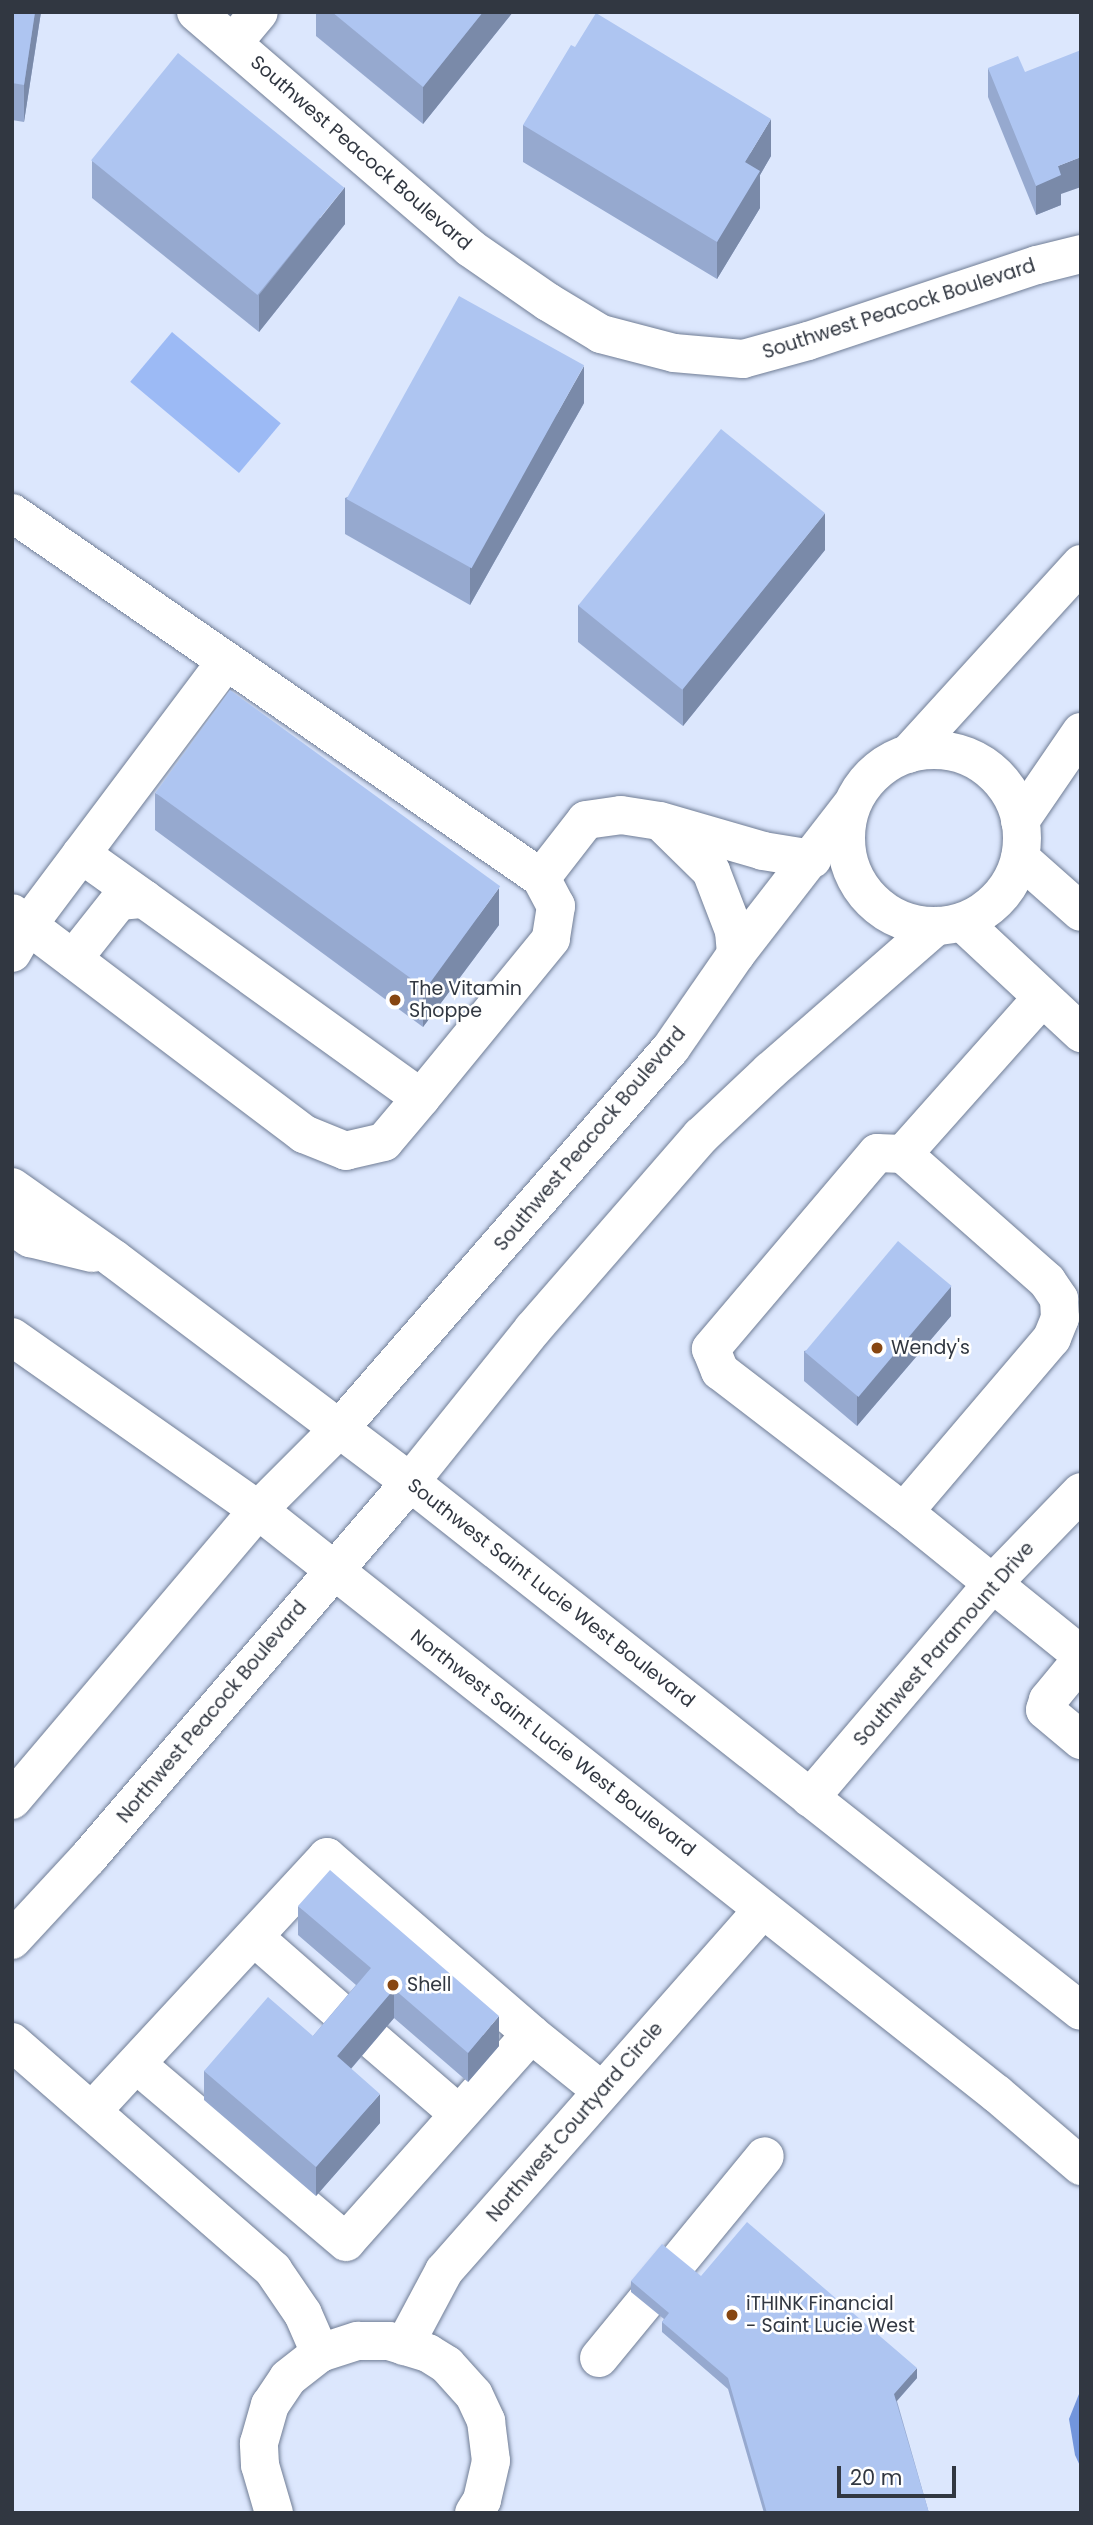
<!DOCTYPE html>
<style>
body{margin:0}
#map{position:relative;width:1093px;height:2525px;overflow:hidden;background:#dce7fd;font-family:Poppins,sans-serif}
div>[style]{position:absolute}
.green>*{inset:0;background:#9cbaf5;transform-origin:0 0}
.water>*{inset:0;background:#7295dc}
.roads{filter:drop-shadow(0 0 2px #707d95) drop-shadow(0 0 2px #707d95)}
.minor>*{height:38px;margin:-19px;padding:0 19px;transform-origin:19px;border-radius:19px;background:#fff}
.minor>.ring{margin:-19px;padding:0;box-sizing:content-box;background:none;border:38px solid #fff;border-radius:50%}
.major>*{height:38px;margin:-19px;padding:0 19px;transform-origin:19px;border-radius:19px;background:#fff}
.wall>*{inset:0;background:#96a9cf}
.shaded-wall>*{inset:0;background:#7a8aa9}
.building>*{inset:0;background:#aec5f1;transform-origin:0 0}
.dots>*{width:19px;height:19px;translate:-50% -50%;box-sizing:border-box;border:4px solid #fff;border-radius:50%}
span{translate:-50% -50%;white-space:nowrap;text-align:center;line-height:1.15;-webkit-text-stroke:5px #fff;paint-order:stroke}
.street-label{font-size:19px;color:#313741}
.poi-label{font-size:19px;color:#313741}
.left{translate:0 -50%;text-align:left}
.frame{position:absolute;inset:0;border:14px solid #313741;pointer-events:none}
.scale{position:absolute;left:837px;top:2466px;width:119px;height:32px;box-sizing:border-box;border:4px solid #313741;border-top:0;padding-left:9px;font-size:21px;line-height:24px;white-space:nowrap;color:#313741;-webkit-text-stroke:5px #fff;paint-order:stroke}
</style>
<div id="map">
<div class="green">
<i style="left:172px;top:332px;width:142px;height:65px;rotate:40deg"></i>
</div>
<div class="water">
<i style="clip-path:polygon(1081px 2389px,1081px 2468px,1075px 2455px,1069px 2419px)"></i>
</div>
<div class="roads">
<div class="minor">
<i style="left:196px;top:12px;width:362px;rotate:40.7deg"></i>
<i style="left:470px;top:248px;width:95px;rotate:34.7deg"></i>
<i style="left:548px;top:302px;width:62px;rotate:31.1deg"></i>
<i style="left:601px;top:334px;width:75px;rotate:14.6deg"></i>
<i style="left:674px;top:353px;width:69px;rotate:5deg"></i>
<i style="left:743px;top:359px;width:67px;rotate:-15.5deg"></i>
<i style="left:808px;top:341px;width:241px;rotate:-18.4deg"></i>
<i style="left:1037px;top:265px;width:45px;rotate:-14deg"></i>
<i style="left:233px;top:43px;width:40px;rotate:-50deg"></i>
<i style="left:12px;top:513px;width:643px;rotate:34.6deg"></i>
<i style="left:541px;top:878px;width:32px;rotate:62deg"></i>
<i style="left:556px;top:906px;width:33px;rotate:99deg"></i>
<i style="left:551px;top:939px;width:205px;rotate:129.3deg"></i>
<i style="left:421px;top:1098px;width:57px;rotate:130.1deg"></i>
<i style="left:384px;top:1142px;width:39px;rotate:167deg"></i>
<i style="left:346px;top:1151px;width:45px;rotate:-158deg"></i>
<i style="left:304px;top:1134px;width:366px;rotate:-142.9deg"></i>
<i class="ring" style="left:846px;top:750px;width:138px;height:138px"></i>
<i style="left:908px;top:754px;width:257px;rotate:-47.7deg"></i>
<i style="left:1020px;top:821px;width:108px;rotate:-55.6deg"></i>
<i style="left:664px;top:825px;width:66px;rotate:44.4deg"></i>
<i style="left:711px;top:871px;width:64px;rotate:69deg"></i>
<i style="left:734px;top:931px;width:23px;rotate:85deg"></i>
<i style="left:81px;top:854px;width:77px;rotate:35.5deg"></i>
<i style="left:1020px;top:858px;width:81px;rotate:41.5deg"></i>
<i style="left:541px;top:878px;width:73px;rotate:-52.2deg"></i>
<i style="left:586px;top:820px;width:35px;rotate:-8deg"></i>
<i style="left:621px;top:815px;width:39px;rotate:9deg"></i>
<i style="left:660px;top:821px;width:107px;rotate:16.2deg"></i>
<i style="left:763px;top:851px;width:50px;rotate:9.3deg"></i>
<i style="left:962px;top:922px;width:163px;rotate:43deg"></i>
<i style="left:12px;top:953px;width:32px;rotate:-60deg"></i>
<i style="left:28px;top:925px;width:330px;rotate:-53.1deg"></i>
<i style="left:73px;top:959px;width:74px;rotate:-51.6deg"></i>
<i style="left:119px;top:901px;width:25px;rotate:-5deg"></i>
<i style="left:144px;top:899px;width:341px;rotate:35.7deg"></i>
<i style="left:1042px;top:998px;width:209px;rotate:131.7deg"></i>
<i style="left:903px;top:1154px;width:26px;rotate:-178deg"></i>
<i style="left:877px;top:1153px;width:257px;rotate:130.3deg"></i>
<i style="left:711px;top:1349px;width:24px;rotate:68deg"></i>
<i style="left:720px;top:1371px;width:232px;rotate:37.5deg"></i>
<i style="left:904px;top:1512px;width:228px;rotate:38.9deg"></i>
<i style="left:903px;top:1154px;width:192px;rotate:41.4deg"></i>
<i style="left:1047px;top:1281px;width:22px;rotate:56deg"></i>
<i style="left:1059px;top:1299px;width:19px;rotate:87deg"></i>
<i style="left:1060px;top:1318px;width:22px;rotate:112deg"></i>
<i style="left:1052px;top:1338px;width:228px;rotate:130.4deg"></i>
<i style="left:1081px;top:1660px;width:52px;rotate:129.5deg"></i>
<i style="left:1048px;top:1700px;width:10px;rotate:107deg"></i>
<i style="left:1045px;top:1710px;width:47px;rotate:39.8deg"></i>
<i style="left:810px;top:1798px;width:281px;rotate:-49.6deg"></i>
<i style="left:992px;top:1584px;width:128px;rotate:-45.9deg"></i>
<i style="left:12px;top:1800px;width:380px;rotate:-49.7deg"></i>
<i style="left:258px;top:1510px;width:116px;rotate:-45deg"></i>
<i style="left:340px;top:1428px;width:504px;rotate:-48.94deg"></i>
<i style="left:671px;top:1048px;width:114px;rotate:-55.3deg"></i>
<i style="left:736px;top:954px;width:187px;rotate:-52.2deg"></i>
<i style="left:254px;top:1937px;width:128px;rotate:41.2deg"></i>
<i style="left:12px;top:1940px;width:112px;rotate:-47.2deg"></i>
<i style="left:88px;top:1858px;width:495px;rotate:-49.4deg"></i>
<i style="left:410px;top:1482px;width:196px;rotate:-51.2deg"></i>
<i style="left:533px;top:1329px;width:256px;rotate:-49deg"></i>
<i style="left:701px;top:1136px;width:95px;rotate:-43.3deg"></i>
<i style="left:770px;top:1071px;width:220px;rotate:-41.1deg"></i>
<i style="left:531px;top:2034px;width:91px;rotate:38.8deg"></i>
<i style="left:374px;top:2041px;width:112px;rotate:40.7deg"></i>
<i style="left:12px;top:2042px;width:347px;rotate:41.1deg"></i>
<i style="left:273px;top:2270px;width:53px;rotate:55.7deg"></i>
<i style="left:303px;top:2314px;width:43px;rotate:66.4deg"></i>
<i style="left:92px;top:2111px;width:346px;rotate:-47.2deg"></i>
<i style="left:327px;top:1857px;width:270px;rotate:40.9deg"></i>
<i style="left:531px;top:2034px;width:278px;rotate:131.7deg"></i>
<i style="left:346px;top:2242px;width:274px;rotate:-139.7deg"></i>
<i style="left:404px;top:2346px;width:85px;rotate:-61.9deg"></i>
<i style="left:444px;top:2271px;width:481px;rotate:-48.6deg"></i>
<i style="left:599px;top:2358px;width:261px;rotate:-50.6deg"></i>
<i style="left:274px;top:2513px;width:50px;rotate:-106.3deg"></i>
<i style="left:260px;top:2465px;width:22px;rotate:-93deg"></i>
<i style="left:259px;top:2443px;width:40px;rotate:-74deg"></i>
<i style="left:270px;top:2405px;width:32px;rotate:-56deg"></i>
<i style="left:288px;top:2378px;width:41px;rotate:-38deg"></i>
<i style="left:320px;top:2353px;width:40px;rotate:-18deg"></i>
<i style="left:358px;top:2341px;width:31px"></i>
<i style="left:389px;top:2341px;width:41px;rotate:17.1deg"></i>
<i style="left:428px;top:2353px;width:22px;rotate:32deg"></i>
<i style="left:447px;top:2365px;width:40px;rotate:48deg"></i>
<i style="left:474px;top:2395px;width:29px;rotate:65deg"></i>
<i style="left:486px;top:2421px;width:40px;rotate:82.9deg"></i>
<i style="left:491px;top:2461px;width:40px;rotate:103deg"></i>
<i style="left:482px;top:2500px;width:15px;rotate:122deg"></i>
</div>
<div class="major">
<i style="left:12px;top:1187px;width:125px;rotate:35.2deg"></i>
<i style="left:114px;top:1259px;width:371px;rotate:37deg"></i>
<i style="left:410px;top:1482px;width:854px;rotate:38.25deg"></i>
<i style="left:12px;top:1226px;width:22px;rotate:34deg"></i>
<i style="left:30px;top:1238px;width:64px;rotate:13.6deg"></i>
<i style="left:12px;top:1337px;width:301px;rotate:35.1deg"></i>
<i style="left:258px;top:1510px;width:942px;rotate:38.32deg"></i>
<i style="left:997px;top:2094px;width:111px;rotate:40.6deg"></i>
</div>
</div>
<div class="wall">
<i style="clip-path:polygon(12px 12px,41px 12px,24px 122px,12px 120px)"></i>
<i style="clip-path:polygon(316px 12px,513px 12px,423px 124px,316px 36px)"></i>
<i style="clip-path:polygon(988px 68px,1061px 194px,1061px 205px,1036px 215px,988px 97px)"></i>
<i style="clip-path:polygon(523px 125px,771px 156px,760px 175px,760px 208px,717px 279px,523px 162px)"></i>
<i style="clip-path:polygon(92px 161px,345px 224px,259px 332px,92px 198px)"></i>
<i style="clip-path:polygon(584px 403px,470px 605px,345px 534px,345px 498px)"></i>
<i style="clip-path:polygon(825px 550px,683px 726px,578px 642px,578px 605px)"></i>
<i style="clip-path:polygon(155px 793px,499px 925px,423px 1027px,155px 830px)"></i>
<i style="clip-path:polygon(951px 1316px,857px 1426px,804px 1381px,804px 1351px)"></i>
<i style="clip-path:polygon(298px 1906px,499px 2046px,468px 2082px,394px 2018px,351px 2069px,380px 2123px,316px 2196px,204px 2100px,204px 2071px,313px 2036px,356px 1985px,298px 1935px)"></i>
<i style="clip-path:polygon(701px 2276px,917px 2378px,897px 2401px,929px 2513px,764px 2513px,728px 2389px,662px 2332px,662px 2322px,664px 2319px,631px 2292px,631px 2281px)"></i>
</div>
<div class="shaded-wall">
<i style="clip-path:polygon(35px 12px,41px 12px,24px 122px,24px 85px)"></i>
<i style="clip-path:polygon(483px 12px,513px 12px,423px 124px,423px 87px)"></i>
<i style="clip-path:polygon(771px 119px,771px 156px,760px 175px,760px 208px,717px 279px,717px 242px,745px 162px)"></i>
<i style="clip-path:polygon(1081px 157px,1081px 187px,1061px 194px,1061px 205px,1036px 215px,1036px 186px,1058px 166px)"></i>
<i style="clip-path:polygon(345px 187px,345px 224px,259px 332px,259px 295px)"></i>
<i style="clip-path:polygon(584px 366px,584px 403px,470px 605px,470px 568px)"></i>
<i style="clip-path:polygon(825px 513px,825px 550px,683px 726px,683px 689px)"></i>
<i style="clip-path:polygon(499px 888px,499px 925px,423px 1027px,423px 991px)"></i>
<i style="clip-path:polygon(951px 1286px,951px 1316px,857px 1426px,857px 1396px)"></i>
<i style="clip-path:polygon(394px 1989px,394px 2018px,337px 2085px,337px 2056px)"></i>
<i style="clip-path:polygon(499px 2016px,499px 2046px,468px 2082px,468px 2053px)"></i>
<i style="clip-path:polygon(380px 2094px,380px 2123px,316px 2196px,316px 2167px)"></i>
<i style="clip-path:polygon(917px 2368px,917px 2378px,894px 2404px,894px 2394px)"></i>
</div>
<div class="building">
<i style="clip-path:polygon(12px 12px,35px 12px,24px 85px,12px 83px)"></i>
<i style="clip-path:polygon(332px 12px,483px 12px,423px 87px)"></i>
<i style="clip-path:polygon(596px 13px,771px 119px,745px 162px,760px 171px,717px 242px,523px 125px,571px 45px,575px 47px)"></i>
<i style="clip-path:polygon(1081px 50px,1081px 157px,1058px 166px,1061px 175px,1036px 186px,988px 68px,1018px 56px,1025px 72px)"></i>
<i style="left:178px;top:53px;width:214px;height:138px;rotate:39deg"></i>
<i style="left:459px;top:296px;width:143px;height:232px;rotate:29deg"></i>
<i style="left:721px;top:429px;width:134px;height:227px;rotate:39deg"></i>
<i style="left:230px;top:690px;width:334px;height:127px;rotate:36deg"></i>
<i style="left:898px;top:1241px;width:70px;height:145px;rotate:40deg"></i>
<i style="clip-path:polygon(330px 1870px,499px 2016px,468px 2053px,394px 1989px,337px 2056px,380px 2094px,316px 2167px,204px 2071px,268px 1997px,313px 2036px,371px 1968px,298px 1906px)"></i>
<i style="clip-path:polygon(747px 2222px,917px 2368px,894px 2394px,929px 2513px,767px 2513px,728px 2378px,662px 2322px,669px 2313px,631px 2281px,662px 2244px,701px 2276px)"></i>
</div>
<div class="dots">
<i style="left:395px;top:1000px;background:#874611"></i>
<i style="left:877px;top:1348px;background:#874611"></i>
<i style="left:393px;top:1985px;background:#874611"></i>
<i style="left:732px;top:2315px;background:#874611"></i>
</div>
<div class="street-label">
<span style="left:361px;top:153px;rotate:41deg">Southwest Peacock Boulevard</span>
<span style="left:899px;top:309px;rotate:-18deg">Southwest Peacock Boulevard</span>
<span style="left:590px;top:1139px;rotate:-50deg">Southwest Peacock Boulevard</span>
<span style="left:551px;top:1593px;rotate:38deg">Southwest Saint Lucie West Boulevard</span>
<span style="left:944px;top:1644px;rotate:-49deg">Southwest Paramount Drive</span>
<span style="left:212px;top:1712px;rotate:-50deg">Northwest Peacock Boulevard</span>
<span style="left:553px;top:1743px;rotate:38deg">Northwest Saint Lucie West Boulevard</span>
<span style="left:575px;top:2122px;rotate:-49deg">Northwest Courtyard Circle</span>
</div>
<div class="poi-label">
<span class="left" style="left:409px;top:1000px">The Vitamin<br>Shoppe</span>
<span class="left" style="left:891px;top:1348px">Wendy's</span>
<span class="left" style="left:407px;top:1985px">Shell</span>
<span class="left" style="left:746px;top:2315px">iTHINK Financial<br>- Saint Lucie West</span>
</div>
<div class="frame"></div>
<div class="scale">20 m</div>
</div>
